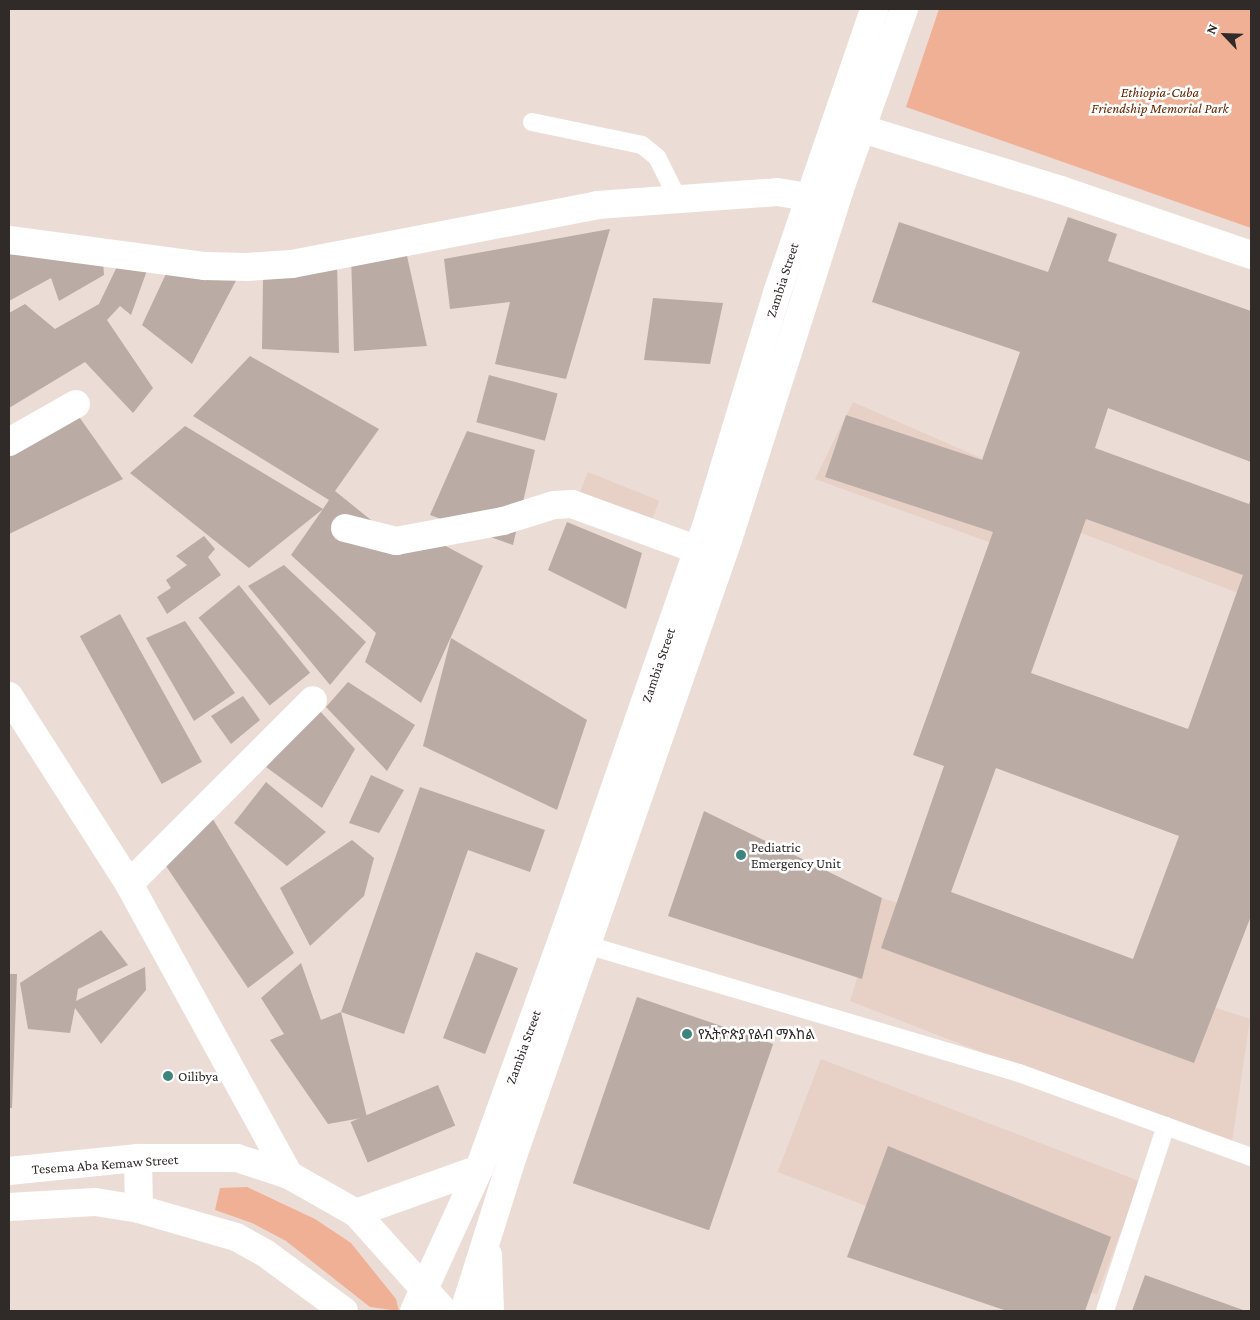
<!DOCTYPE html>
<meta charset="utf-8">
<style>
body{margin:0}
#map{position:relative;width:1260px;height:1320px;overflow:hidden;background:#ecdcd6;font-family:"Crimson Pro","Noto Sans Ethiopic",serif}
div>[style]{position:absolute}
.built>*{inset:0;background:#e7d0c6;transform-origin:0 0}
.green>*{inset:0;background:#f0b095}
.building>*{inset:0;background:#baaba4;transform-origin:0 0}
.lane>*{height:18px;margin:-9px;padding:0 9px;transform-origin:9px;border-radius:9px;background:#fff}
.street>*{height:28px;margin:-14px;padding:0 14px;transform-origin:14px;border-radius:14px;background:#fff}
.secondary>*{height:28px;margin:-14px;padding:0 14px;transform-origin:14px;border-radius:14px;background:#fff}
.primary>*{height:28px;margin:-14px;padding:0 14px;transform-origin:14px;border-radius:14px;background:#fff}
.dots>*{width:14px;height:14px;translate:-50% -50%;box-sizing:border-box;border:2px solid #fff;border-radius:50%}
span{translate:-50% -50%;white-space:nowrap;text-align:center;line-height:1.15;-webkit-text-stroke:5px #fff;paint-order:stroke}
.park-label{font-size:14px;color:#682600;font-style:italic}
.street-label{font-size:14px;color:#302a28}
.poi-label{font-size:14px;color:#302a28}
.left{translate:0 -50%;text-align:left}
.frame{position:absolute;inset:0;border:10px solid #302a28;pointer-events:none}
.north{position:absolute;left:1200px;top:10px;width:50px;height:50px;-webkit-text-stroke:4px #fff;paint-order:stroke;rotate:294deg;font-size:14px;font-weight:700;line-height:20px;text-align:center;color:#302a28}
.north::after{content:'';display:block;margin:auto;width:18px;height:22px;background:#302a28;clip-path:polygon(50% 0,100% 100%,50% 72%,0 100%)}
</style>
<div id="map">
<div class="built">
<i style="clip-path:polygon(853px 402px,1038px 483px,1008px 549px,815px 479px)"></i>
<i style="clip-path:polygon(1078px 444px,1251px 508px,1251px 598px,1050px 521px)"></i>
<i style="left:588px;top:472px;width:77px;height:47px;rotate:22deg"></i>
<i style="clip-path:polygon(882px 898px,1250px 1019px,1231px 1149px,850px 1001px)"></i>
<i style="left:821px;top:1059px;width:342px;height:121px;rotate:21deg"></i>
</div>
<div class="green">
<i style="clip-path:polygon(939px 9px,1251px 9px,1251px 228px,906px 107px)"></i>
<i style="clip-path:polygon(247px 1187px,315px 1219px,351px 1243px,396px 1299px,399px 1311px,370px 1307px,286px 1241px,252px 1223px,215px 1210px,220px 1188px)"></i>
</div>
<div class="building">
<i style="clip-path:polygon(evenodd,1068px 217px,1117px 234px,1108px 261px,1251px 311px,1251px 462px,1108px 408px,1095px 448px,1249px 504px,1251px 498px,1251px 916px,1194px 1063px,881px 948px,944px 766px,913px 755px,993px 532px,825px 477px,846px 415px,982px 460px,1020px 352px,872px 302px,899px 222px,1048px 272px,1068px 217px,1086px 519px,1243px 575px,1188px 729px,1031px 673px,1086px 519px,1068px 217px,996px 768px,1179px 836px,1133px 959px,951px 892px,996px 768px)"></i>
<i style="clip-path:polygon(610px 229px,566px 379px,495px 364px,510px 302px,450px 309px,444px 259px)"></i>
<i style="clip-path:polygon(102px 245px,104px 275px,59px 301px,51px 278px,9px 301px,9px 254px)"></i>
<i style="clip-path:polygon(405px 247px,427px 346px,354px 351px,351px 256px)"></i>
<i style="clip-path:polygon(124px 252px,150px 262px,131px 315px,120px 306px,107px 320px,153px 388px,133px 413px,85px 362px,9px 408px,9px 313px,25px 304px,55px 329px,99px 304px)"></i>
<i style="clip-path:polygon(172px 261px,240px 273px,192px 364px,142px 325px)"></i>
<i style="clip-path:polygon(337px 261px,339px 353px,262px 349px,263px 279px)"></i>
<i style="clip-path:polygon(653px 298px,723px 303px,710px 364px,644px 360px)"></i>
<i style="clip-path:polygon(250px 356px,379px 429px,335px 491px,407px 549px,414px 529px,483px 566px,421px 703px,365px 662px,376px 633px,291px 555px,323px 509px,249px 568px,130px 473px,185px 426px,323px 509px,329px 500px,193px 416px)"></i>
<i style="left:489px;top:375px;width:71px;height:49px;rotate:15deg"></i>
<i style="clip-path:polygon(75px 411px,123px 479px,9px 534px,9px 444px)"></i>
<i style="clip-path:polygon(467px 431px,535px 450px,513px 545px,430px 515px)"></i>
<i style="clip-path:polygon(567px 522px,642px 553px,626px 609px,548px 570px)"></i>
<i style="clip-path:polygon(204px 536px,215px 549px,208px 557px,221px 575px,167px 614px,157px 597px,171px 588px,166px 580px,187px 565px,176px 556px)"></i>
<i style="clip-path:polygon(284px 565px,366px 642px,330px 685px,248px 586px)"></i>
<i style="left:239px;top:585px;width:113px;height:52px;rotate:51deg"></i>
<i style="left:120px;top:614px;width:169px;height:46px;rotate:61deg"></i>
<i style="clip-path:polygon(185px 621px,235px 693px,194px 721px,146px 638px)"></i>
<i style="clip-path:polygon(451px 638px,587px 720px,557px 810px,423px 746px)"></i>
<i style="clip-path:polygon(348px 682px,415px 725px,387px 771px,326px 707px)"></i>
<i style="clip-path:polygon(243px 696px,260px 720px,231px 744px,211px 716px)"></i>
<i style="clip-path:polygon(319px 710px,355px 749px,322px 808px,266px 767px)"></i>
<i style="clip-path:polygon(371px 775px,404px 790px,379px 833px,349px 823px)"></i>
<i style="clip-path:polygon(266px 782px,326px 832px,287px 866px,234px 823px)"></i>
<i style="clip-path:polygon(420px 787px,545px 830px,530px 872px,468px 850px,404px 1034px,341px 1012px)"></i>
<i style="clip-path:polygon(704px 811px,882px 898px,862px 979px,668px 916px)"></i>
<i style="clip-path:polygon(211px 816px,294px 953px,248px 988px,164px 863px)"></i>
<i style="clip-path:polygon(352px 840px,374px 858px,364px 896px,310px 946px,280px 888px)"></i>
<i style="clip-path:polygon(101px 930px,128px 965px,78px 989px,76px 1001px,145px 967px,146px 990px,101px 1044px,75px 1008px,70px 1033px,28px 1029px,20px 983px)"></i>
<i style="left:476px;top:952px;width:45px;height:92px;rotate:21deg"></i>
<i style="clip-path:polygon(301px 963px,321px 1020px,341px 1012px,367px 1117px,328px 1124px,270px 1040px,284px 1034px,261px 998px)"></i>
<i style="clip-path:polygon(9px 974px,17px 974px,12px 1108px,9px 1108px)"></i>
<i style="left:637px;top:997px;width:144px;height:197px;rotate:19deg"></i>
<i style="left:438px;top:1085px;width:44px;height:95px;rotate:67deg"></i>
<i style="clip-path:polygon(888px 1146px,1111px 1237px,1085px 1311px,1007px 1311px,847px 1257px)"></i>
<i style="clip-path:polygon(1145px 1275px,1246px 1311px,1132px 1311px)"></i>
</div>
<div class="lane">
<i style="left:532px;top:122px;width:112px;rotate:11.8deg"></i>
<i style="left:642px;top:145px;width:19px;rotate:39deg"></i>
<i style="left:657px;top:157px;width:45px;rotate:63.4deg"></i>
<i style="left:587px;top:945px;width:451px;rotate:16.5deg"></i>
<i style="left:1019px;top:1073px;width:247px;rotate:19.9deg"></i>
<i style="left:1105px;top:1311px;width:195px;rotate:-71.8deg"></i>
</div>
<div class="street">
<i style="left:840px;top:122px;width:231px;rotate:17.1deg"></i>
<i style="left:1061px;top:190px;width:201px;rotate:18.9deg"></i>
<i style="left:9px;top:240px;width:198px;rotate:7.6deg"></i>
<i style="left:205px;top:266px;width:42px;rotate:1.4deg"></i>
<i style="left:247px;top:267px;width:45px;rotate:-3.8deg"></i>
<i style="left:292px;top:264px;width:311px;rotate:-10.9deg"></i>
<i style="left:597px;top:205px;width:180px;rotate:-4.1deg"></i>
<i style="left:777px;top:192px;width:57px;rotate:9.1deg"></i>
<i style="left:9px;top:442px;width:77px;rotate:-29.6deg"></i>
<i style="left:345px;top:528px;width:53px;rotate:14.3deg"></i>
<i style="left:396px;top:541px;width:109px;rotate:-10.6deg"></i>
<i style="left:503px;top:521px;width:53px;rotate:-17.4deg"></i>
<i style="left:554px;top:505px;width:18px;rotate:-3deg"></i>
<i style="left:572px;top:504px;width:158px;rotate:20deg"></i>
<i style="left:129px;top:884px;width:260px;rotate:-45deg"></i>
</div>
<div class="secondary">
<i style="left:9px;top:696px;width:223px;rotate:57.4deg"></i>
<i style="left:129px;top:884px;width:332px;rotate:61.2deg"></i>
</div>
<div class="primary">
<i style="left:138px;top:1158px;width:51px;rotate:88.9deg"></i>
<i style="left:9px;top:1171px;width:130px;rotate:-5.8deg"></i>
<i style="left:138px;top:1158px;width:99px"></i>
<i style="left:237px;top:1158px;width:55px;rotate:18.1deg"></i>
<i style="left:289px;top:1175px;width:77px;rotate:29.6deg"></i>
<i style="left:356px;top:1213px;width:132px;rotate:48.1deg"></i>
<i style="left:9px;top:1207px;width:86px;rotate:-3.3deg"></i>
<i style="left:95px;top:1202px;width:45px;rotate:9deg"></i>
<i style="left:139px;top:1209px;width:101px;rotate:16.1deg"></i>
<i style="left:236px;top:1237px;width:33px;rotate:29deg"></i>
<i style="left:265px;top:1253px;width:98px;rotate:36.3deg"></i>
<i style="left:356px;top:1213px;width:131px;rotate:-19.7deg"></i>
<i style="left:488px;top:1255px;width:56px;rotate:88deg"></i>
<i style="left:414px;top:1311px;width:156px;rotate:-65.4deg"></i>
<i style="left:479px;top:1169px;width:247px;rotate:-70.1deg"></i>
<i style="left:563px;top:937px;width:431px;rotate:-70.8deg"></i>
<i style="left:705px;top:530px;width:248px;rotate:-73.1deg"></i>
<i style="left:777px;top:293px;width:300px;rotate:-71.1deg"></i>
<i style="left:464px;top:1311px;width:163px;rotate:-72.5deg"></i>
<i style="left:513px;top:1156px;width:652px;rotate:-70.76deg"></i>
<i style="left:728px;top:540px;width:375px;rotate:-72.3deg"></i>
<i style="left:842px;top:183px;width:185px;rotate:-70.4deg"></i>
</div>
<div class="dots">
<i style="left:741px;top:855px;background:#3e857d"></i>
<i style="left:687px;top:1034px;background:#3e857d"></i>
<i style="left:168px;top:1076px;background:#3e857d"></i>
</div>
<div class="park-label">
<span style="left:1160px;top:100px">Ethiopia-Cuba<br>Friendship Memorial Park</span>
</div>
<div class="street-label">
<span style="left:782px;top:280px;rotate:-72deg">Zambia Street</span>
<span style="left:658px;top:665px;rotate:-71deg">Zambia Street</span>
<span style="left:523px;top:1047px;rotate:-70deg">Zambia Street</span>
<span style="left:105px;top:1164px;rotate:-4deg">Tesema Aba Kemaw Street</span>
</div>
<div class="poi-label">
<span class="left" style="left:751px;top:855px">Pediatric<br>Emergency Unit</span>
<span class="left" style="left:698px;top:1034px">የኢትዮጵያ የልብ ማእከል</span>
<span class="left" style="left:178px;top:1076px">Oilibya</span>
</div>
<div class="frame"></div>
<div class="north">N</div>
</div>
